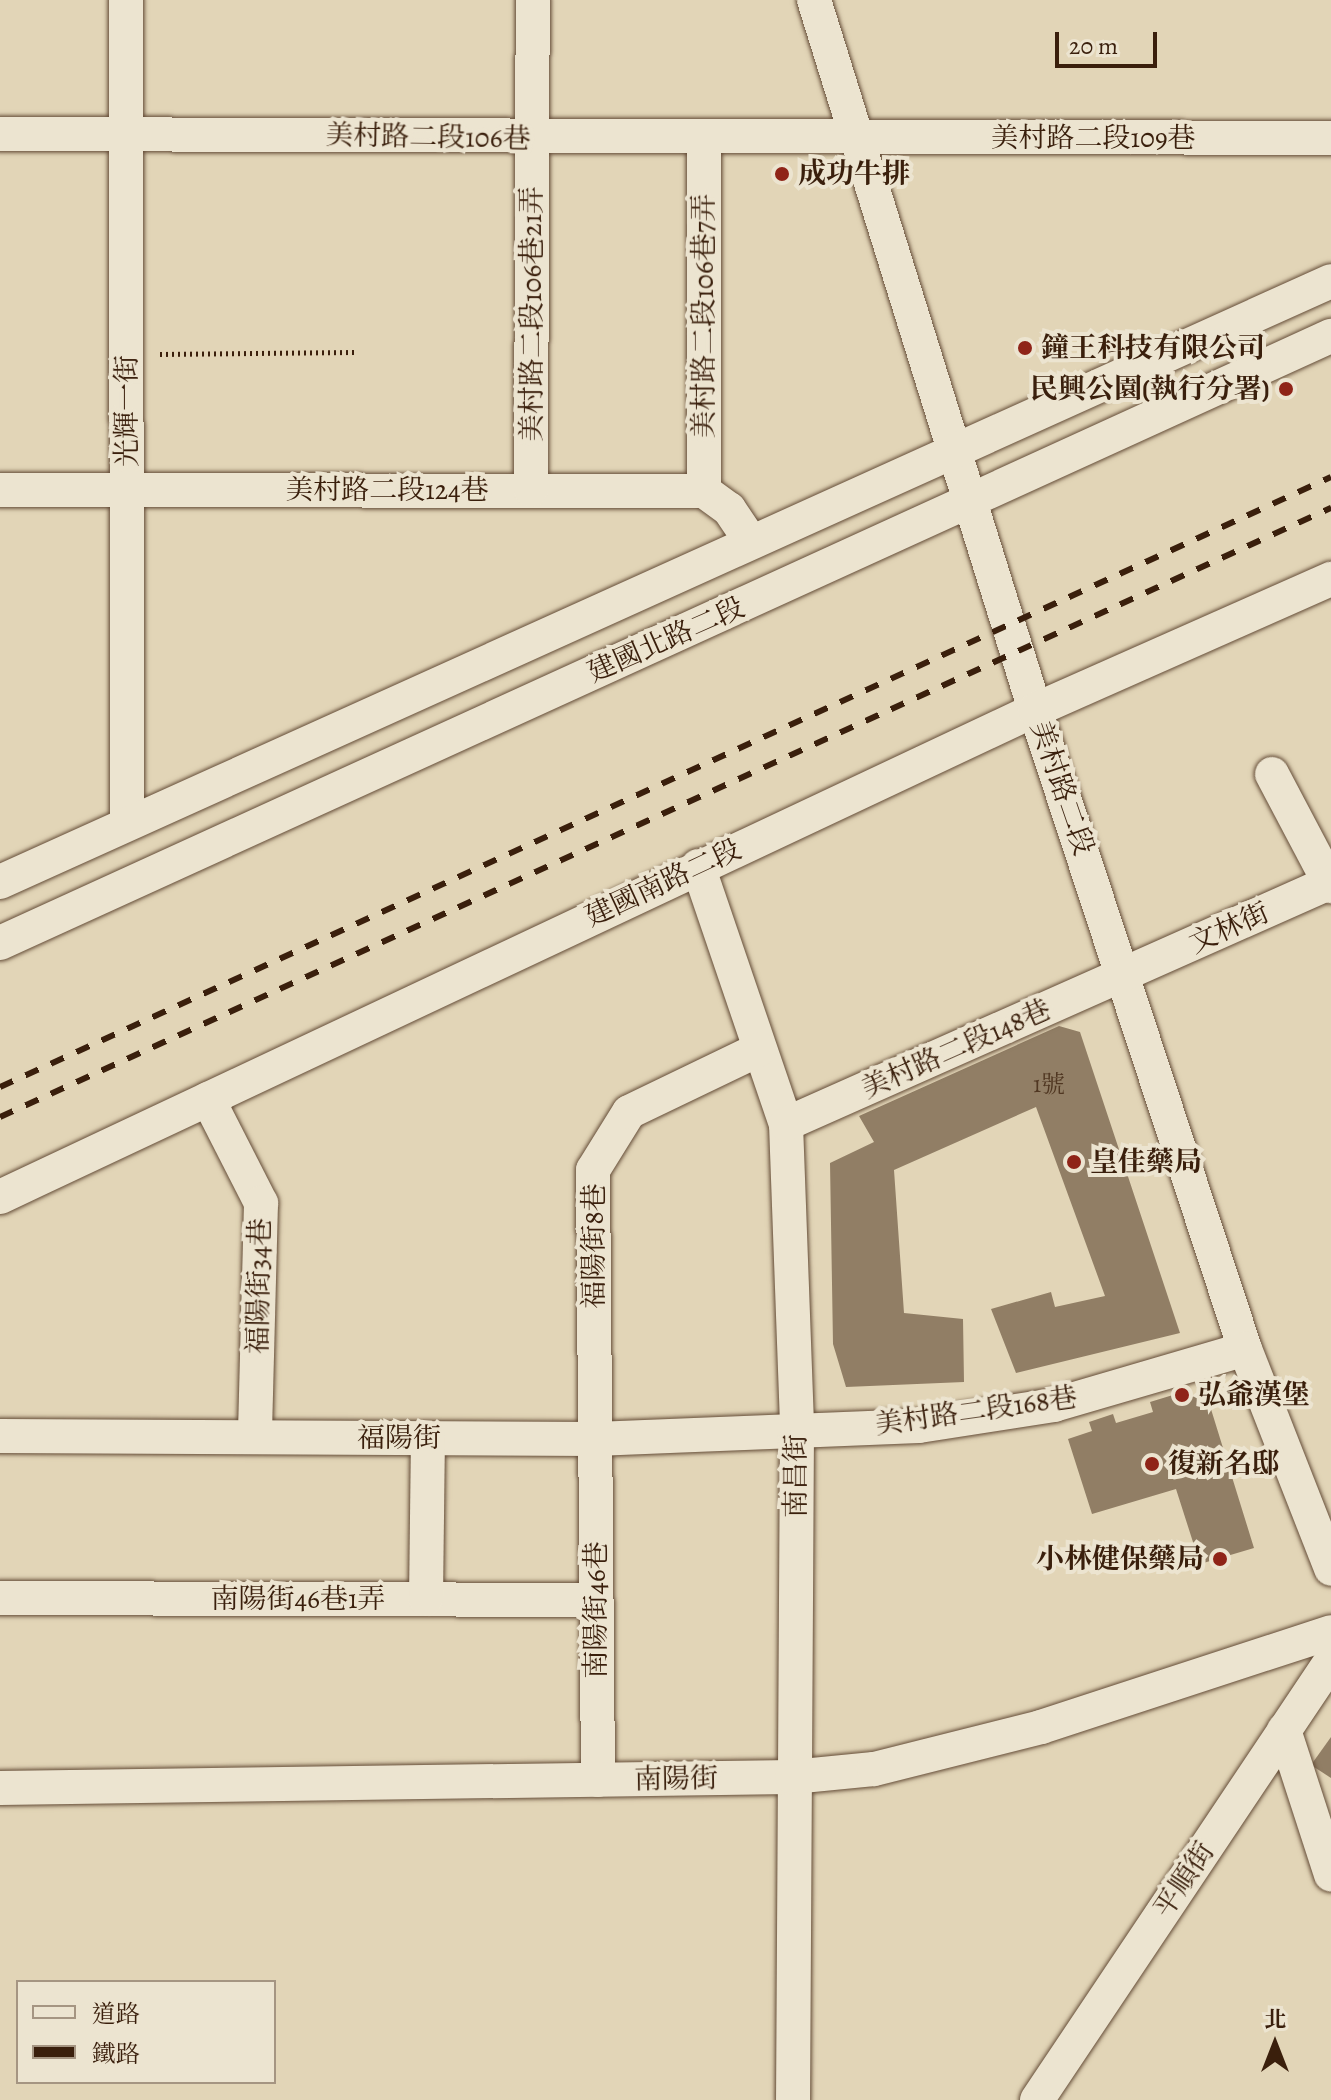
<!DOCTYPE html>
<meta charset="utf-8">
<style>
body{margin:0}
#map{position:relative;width:1331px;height:2100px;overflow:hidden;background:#e2d5b7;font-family:Alegreya,"Noto Serif TC",serif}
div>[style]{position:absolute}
.building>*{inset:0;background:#917e65}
.path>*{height:5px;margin-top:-2.5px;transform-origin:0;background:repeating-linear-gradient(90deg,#3a1f0c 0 2px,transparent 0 6px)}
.roads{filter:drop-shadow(0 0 2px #644c37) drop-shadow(0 0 2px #644c37)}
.minor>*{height:34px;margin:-17px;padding:0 17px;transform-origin:17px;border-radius:17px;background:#ece4d0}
.rail>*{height:6px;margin-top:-3px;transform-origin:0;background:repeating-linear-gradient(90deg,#3a1f0c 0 14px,transparent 0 28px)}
.dots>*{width:22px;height:22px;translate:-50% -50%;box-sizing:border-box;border:4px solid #ece4d0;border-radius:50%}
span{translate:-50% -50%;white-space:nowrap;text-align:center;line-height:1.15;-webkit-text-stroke:8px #ece4d0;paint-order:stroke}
.number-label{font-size:24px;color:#503722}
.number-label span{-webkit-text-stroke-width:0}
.street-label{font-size:28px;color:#3a1f0c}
.poi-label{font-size:28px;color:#3a1f0c;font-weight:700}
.left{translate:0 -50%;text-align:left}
.right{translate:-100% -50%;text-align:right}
.legend{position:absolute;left:16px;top:1980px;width:260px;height:104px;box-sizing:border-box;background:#ece4d0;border:2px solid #a59582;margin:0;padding:10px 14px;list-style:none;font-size:24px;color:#3a1f0c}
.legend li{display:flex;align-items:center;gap:16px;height:40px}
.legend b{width:40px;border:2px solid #a59582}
.north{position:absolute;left:1235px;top:2004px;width:80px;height:80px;-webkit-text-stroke:6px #ece4d0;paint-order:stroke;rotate:0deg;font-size:22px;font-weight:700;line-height:32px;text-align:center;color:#3a1f0c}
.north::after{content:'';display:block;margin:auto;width:28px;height:36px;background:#3a1f0c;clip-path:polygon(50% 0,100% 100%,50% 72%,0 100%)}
.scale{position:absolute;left:1055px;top:32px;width:102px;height:36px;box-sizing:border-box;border:4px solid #3a1f0c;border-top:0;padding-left:10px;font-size:24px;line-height:28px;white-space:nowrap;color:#3a1f0c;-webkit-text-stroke:6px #ece4d0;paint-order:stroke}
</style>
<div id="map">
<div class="building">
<i style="clip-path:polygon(1059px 1026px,1080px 1032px,1180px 1333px,1016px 1373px,991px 1309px,1051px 1292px,1055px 1307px,1105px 1296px,1036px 1107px,894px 1170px,904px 1313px,963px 1319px,964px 1382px,846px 1387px,833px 1344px,830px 1163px,874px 1142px,859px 1116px)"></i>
<i style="clip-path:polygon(1186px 1391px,1188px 1398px,1206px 1393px,1254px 1548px,1200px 1564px,1176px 1489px,1092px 1514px,1068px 1439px,1092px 1431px,1089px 1422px,1113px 1414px,1116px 1423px,1153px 1412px,1150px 1402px)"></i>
<i style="clip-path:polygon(1331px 1737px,1331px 1778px,1311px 1765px)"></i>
</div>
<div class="path">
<i style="left:160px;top:354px;width:195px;rotate:-0.6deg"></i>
</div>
<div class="roads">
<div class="minor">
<i style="left:126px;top:0;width:823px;rotate:89.93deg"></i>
<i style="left:814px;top:0;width:744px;rotate:72.71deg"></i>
<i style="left:1035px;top:710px;width:673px;rotate:71.81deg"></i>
<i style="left:1245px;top:1349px;width:236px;rotate:68.6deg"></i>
<i style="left:0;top:134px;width:1331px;rotate:0.17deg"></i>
<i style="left:0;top:490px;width:704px;rotate:0.08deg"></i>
<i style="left:704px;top:491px;width:31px;rotate:36deg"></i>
<i style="left:729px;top:509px;width:40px;rotate:56deg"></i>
<i style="left:531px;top:490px;width:490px;rotate:-89.8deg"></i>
<i style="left:704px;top:491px;width:351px;rotate:-90deg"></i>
<i style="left:1272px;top:774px;width:127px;rotate:62.2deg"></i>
<i style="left:698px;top:866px;width:273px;rotate:71.2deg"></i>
<i style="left:786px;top:1124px;width:307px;rotate:87.9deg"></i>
<i style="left:797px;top:1431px;width:669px;rotate:90.34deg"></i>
<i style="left:0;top:882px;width:1460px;rotate:-24.3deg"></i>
<i style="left:0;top:943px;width:1463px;rotate:-24.52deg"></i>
<i style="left:208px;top:1099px;width:117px;rotate:63deg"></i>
<i style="left:261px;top:1203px;width:234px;rotate:91.5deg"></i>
<i style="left:786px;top:1124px;width:596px;rotate:-23.94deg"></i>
<i style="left:0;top:1197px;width:1144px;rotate:-25.2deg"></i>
<i style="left:1035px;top:710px;width:324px;rotate:-23.9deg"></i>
<i style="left:0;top:1436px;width:595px;rotate:0.29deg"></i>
<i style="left:595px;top:1439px;width:324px;rotate:-2.3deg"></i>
<i style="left:919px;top:1426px;width:137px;rotate:-8.8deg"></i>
<i style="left:1054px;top:1405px;width:199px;rotate:-16.3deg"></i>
<i style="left:0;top:1598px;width:596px;rotate:0.19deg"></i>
<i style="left:426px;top:1599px;width:161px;rotate:-89.3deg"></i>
<i style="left:1284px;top:1730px;width:152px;rotate:72deg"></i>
<i style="left:598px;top:1780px;width:610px;rotate:-90.47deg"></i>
<i style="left:593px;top:1170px;width:68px;rotate:-58.2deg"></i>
<i style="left:629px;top:1112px;width:145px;rotate:-25.7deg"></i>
<i style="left:0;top:1788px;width:792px;rotate:-0.8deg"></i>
<i style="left:792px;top:1777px;width:82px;rotate:-5.6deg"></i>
<i style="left:874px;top:1769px;width:172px;rotate:-14.1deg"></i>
<i style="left:1041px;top:1727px;width:305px;rotate:-18.1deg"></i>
<i style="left:1037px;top:2100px;width:528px;rotate:-56.19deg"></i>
</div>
</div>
<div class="rail">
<i style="left:0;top:1087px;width:1464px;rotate:-24.62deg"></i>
<i style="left:0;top:1117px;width:1464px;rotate:-24.59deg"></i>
</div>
<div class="dots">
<i style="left:782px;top:174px;background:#8f2418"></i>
<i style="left:1025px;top:348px;background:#8f2418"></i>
<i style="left:1286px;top:389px;background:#8f2418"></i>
<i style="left:1074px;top:1162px;background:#8f2418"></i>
<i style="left:1182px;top:1395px;background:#8f2418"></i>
<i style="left:1152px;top:1464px;background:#8f2418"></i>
<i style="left:1220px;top:1559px;background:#8f2418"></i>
</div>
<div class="number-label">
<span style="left:1049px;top:1085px">1號</span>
</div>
<div class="street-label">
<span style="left:428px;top:137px;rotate:1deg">美村路二段106巷</span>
<span style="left:1093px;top:138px">美村路二段109巷</span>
<span style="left:532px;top:314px;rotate:-90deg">美村路二段106巷21弄</span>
<span style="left:704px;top:316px;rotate:-90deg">美村路二段106巷7弄</span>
<span style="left:127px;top:411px;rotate:-90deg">光輝一街</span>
<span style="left:387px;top:490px">美村路二段124巷</span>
<span style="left:666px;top:640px;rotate:-24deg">建國北路二段</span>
<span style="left:1062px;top:788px;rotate:71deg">美村路二段</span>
<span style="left:663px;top:883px;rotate:-25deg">建國南路二段</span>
<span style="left:1229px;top:928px;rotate:-24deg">文林街</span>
<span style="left:956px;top:1049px;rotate:-24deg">美村路二段148巷</span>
<span style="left:594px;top:1246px;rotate:-90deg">福陽街8巷</span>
<span style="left:259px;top:1286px;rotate:-89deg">福陽街34巷</span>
<span style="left:976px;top:1411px;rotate:-8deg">美村路二段168巷</span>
<span style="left:399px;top:1438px">福陽街</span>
<span style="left:796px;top:1476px;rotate:-90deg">南昌街</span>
<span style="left:298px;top:1599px">南陽街46巷1弄</span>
<span style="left:596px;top:1610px;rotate:-90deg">南陽街46巷</span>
<span style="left:676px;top:1779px;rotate:-1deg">南陽街</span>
<span style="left:1184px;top:1880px;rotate:-56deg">平順街</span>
</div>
<div class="poi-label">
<span class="left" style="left:798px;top:174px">成功牛排</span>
<span class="left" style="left:1041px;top:348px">鐘王科技有限公司</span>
<span class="right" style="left:1270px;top:389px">民興公園(執行分署)</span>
<span class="left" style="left:1090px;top:1162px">皇佳藥局</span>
<span class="left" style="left:1198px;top:1395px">弘爺漢堡</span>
<span class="left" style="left:1168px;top:1464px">復新名邸</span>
<span class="right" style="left:1204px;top:1559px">小林健保藥局</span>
</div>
<ul class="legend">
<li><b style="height:10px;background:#ece4d0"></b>道路</li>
<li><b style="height:10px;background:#3a1f0c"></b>鐵路</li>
</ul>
<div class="north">北</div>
<div class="scale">20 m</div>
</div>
